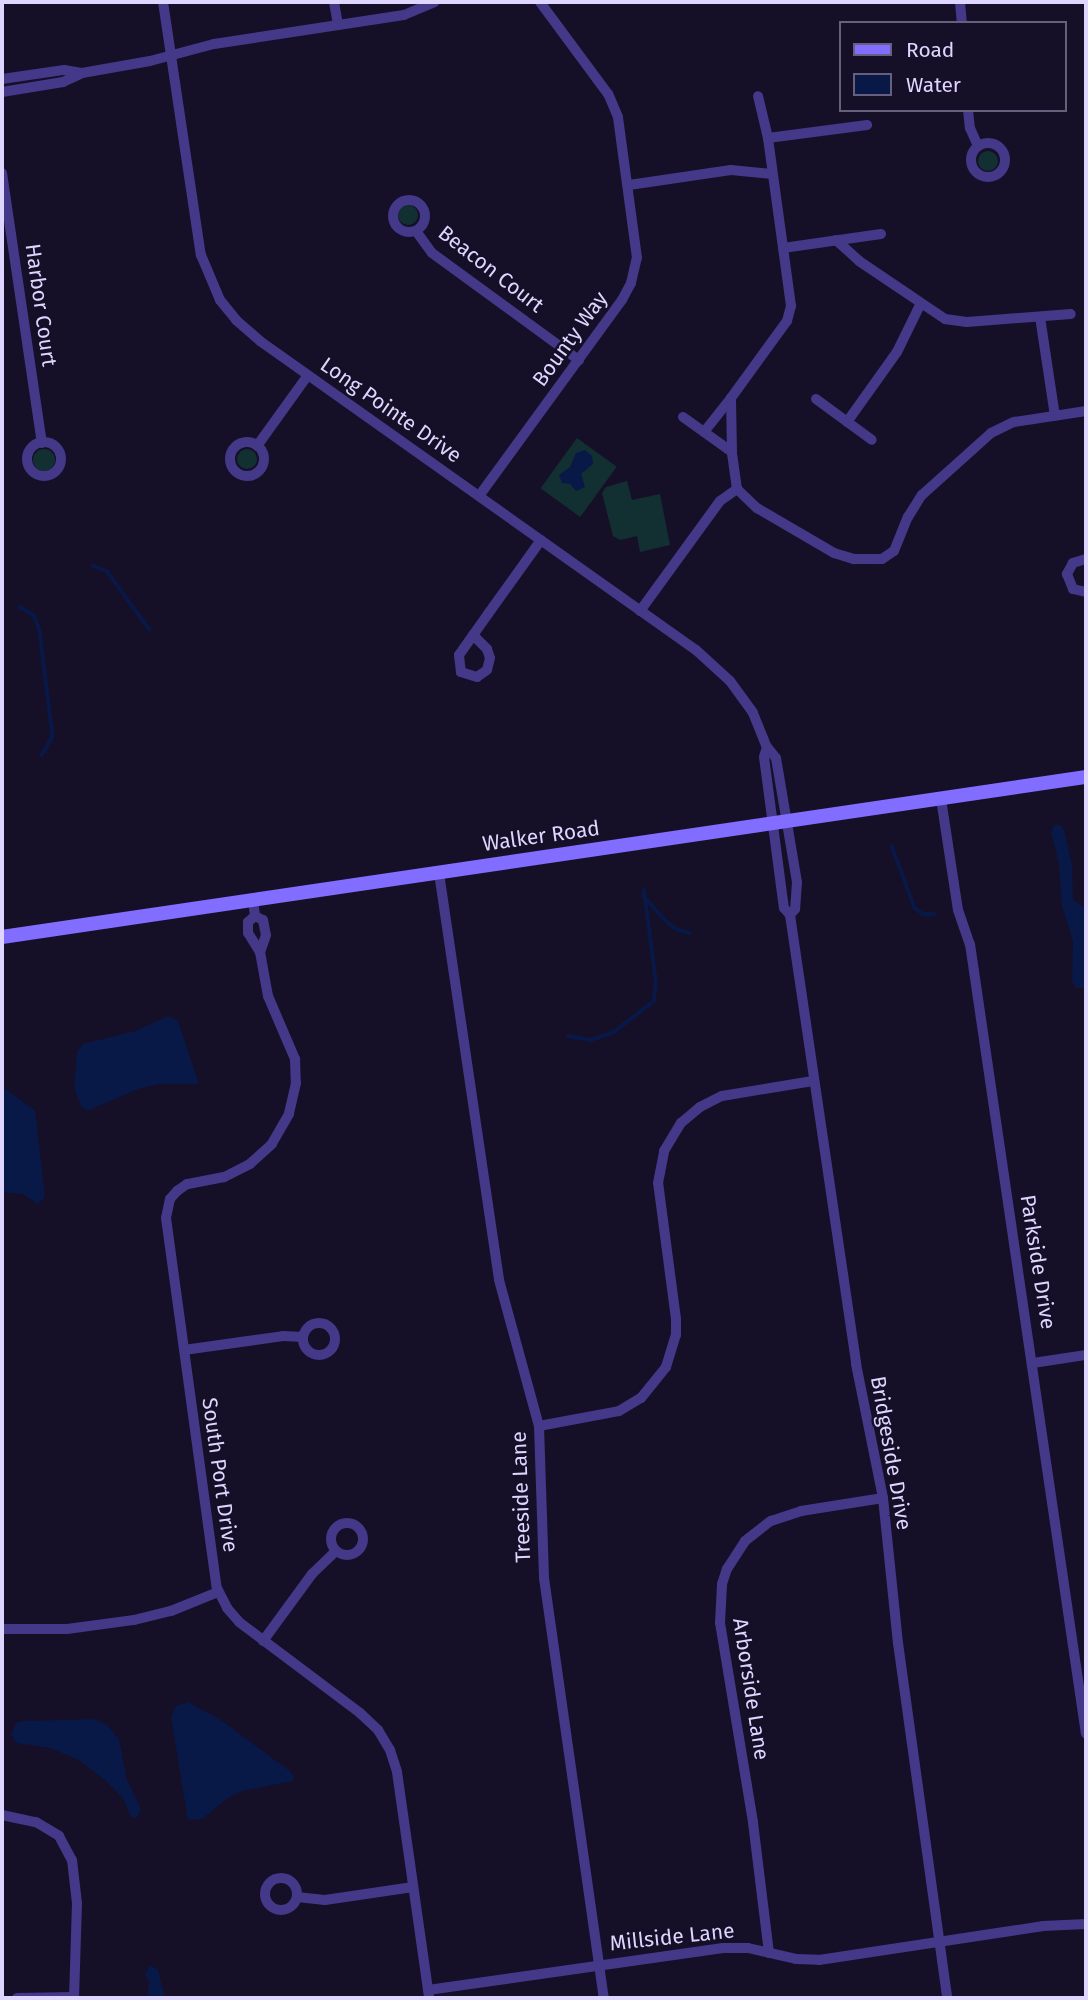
<!DOCTYPE html>
<style>
body{margin:0}
#map{position:relative;width:1088px;height:2000px;overflow:hidden;background:#160f28;font-family:"Fira Sans",sans-serif}
div>[style]{position:absolute}
.green>*{inset:0;background:#123032;transform-origin:0 0}
.round{border-radius:50%}
.water>*{inset:0;background:#081847}
.stream>*{height:3.5px;margin:-1.75px;padding:0 1.75px;transform-origin:1.75px;border-radius:1.75px;background:#081847}
.street>*{height:10px;margin:-5px;padding:0 5px;transform-origin:5px;border-radius:5px;background:#443889}
.street>.ring{margin:-5px;padding:0;box-sizing:content-box;background:none;border:10px solid #443889;border-radius:50%}
.secondary>*{height:14px;margin:-7px;padding:0 7px;transform-origin:7px;border-radius:7px;background:#816dff}
span{translate:-50% -50%;white-space:nowrap;text-align:center;line-height:1.15;-webkit-text-stroke:5px #160f28;paint-order:stroke}
.street-label{font-size:21px;color:#dfd6ff}
.frame{position:absolute;inset:0;border:4px solid #dfd6ff;pointer-events:none}
.legend{position:absolute;left:839px;top:21px;width:228px;height:91px;box-sizing:border-box;background:#160f28;border:2px solid #665f7e;margin:0;padding:9px 12px;list-style:none;font-size:21px;color:#dfd6ff}
.legend li{display:flex;align-items:center;gap:14px;height:35px}
.legend b{width:35px;border:2px solid #665f7e}
</style>
<div id="map">
<div class="green">
<i class="round" style="left:978px;top:151px;width:20px;height:20px"></i>
<i class="round" style="left:398px;top:205px;width:20px;height:20px"></i>
<i style="left:577px;top:438px;width:49px;height:62px;rotate:36deg"></i>
<i class="round" style="left:33px;top:449px;width:22px;height:22px"></i>
<i class="round" style="left:237px;top:449px;width:20px;height:20px"></i>
<i style="clip-path:polygon(627px 481px,632px 500px,660px 494px,670px 545px,640px 552px,637px 536px,620px 540px,613px 536px,602px 493px,606px 487px)"></i>
</div>
<div class="water">
<i style="clip-path:polygon(585px 450px,592px 456px,593px 464px,581px 474px,585px 487px,576px 491px,570px 484px,562px 483px,559px 475px,570px 467px,576px 453px)"></i>
<i style="clip-path:polygon(1054px 825px,1061px 825px,1064px 830px,1072px 865px,1073px 900px,1086px 909px,1086px 986px,1082px 988px,1076px 988px,1072px 981px,1073px 941px,1062px 906px,1059px 864px,1051px 832px)"></i>
<i style="clip-path:polygon(168px 1016px,178px 1021px,199px 1084px,158px 1084px,138px 1089px,87px 1111px,81px 1106px,74px 1087px,77px 1052px,83px 1044px,135px 1031px)"></i>
<i style="clip-path:polygon(5px 1089px,35px 1110px,45px 1197px,38px 1204px,23px 1194px,2px 1192px,2px 1090px)"></i>
<i style="clip-path:polygon(188px 1702px,221px 1720px,290px 1771px,294px 1777px,293px 1781px,242px 1791px,225px 1800px,202px 1819px,188px 1820px,171px 1717px,176px 1706px)"></i>
<i style="clip-path:polygon(93px 1719px,106px 1724px,119px 1739px,127px 1780px,141px 1809px,137px 1818px,131px 1817px,123px 1798px,106px 1781px,79px 1760px,50px 1748px,17px 1743px,11px 1735px,16px 1723px,23px 1721px)"></i>
<i style="clip-path:polygon(150px 1965px,158px 1970px,165px 1998px,148px 1998px,149px 1982px,145px 1974px)"></i>
</div>
<div class="stream">
<i style="left:93px;top:566px;width:15px;rotate:20deg"></i>
<i style="left:107px;top:571px;width:73px;rotate:53.9deg"></i>
<i style="left:20px;top:607px;width:16px;rotate:30deg"></i>
<i style="left:34px;top:615px;width:17px;rotate:69deg"></i>
<i style="left:40px;top:631px;width:107px;rotate:83deg"></i>
<i style="left:53px;top:737px;width:21px;rotate:121deg"></i>
<i style="left:892px;top:846px;width:66px;rotate:69.6deg"></i>
<i style="left:915px;top:908px;width:10px;rotate:37deg"></i>
<i style="left:923px;top:914px;width:11px"></i>
<i style="left:644px;top:896px;width:33px;rotate:49deg"></i>
<i style="left:666px;top:921px;width:15px;rotate:37deg"></i>
<i style="left:678px;top:930px;width:12px;rotate:14deg"></i>
<i style="left:568px;top:1036px;width:23px;rotate:10deg"></i>
<i style="left:591px;top:1040px;width:24px;rotate:-19deg"></i>
<i style="left:614px;top:1032px;width:51px;rotate:-37.8deg"></i>
<i style="left:654px;top:1001px;width:18px;rotate:-84deg"></i>
<i style="left:656px;top:983px;width:93px;rotate:-97.4deg"></i>
</div>
<div class="street">
<i style="left:163px;top:2px;width:256px;rotate:81.5deg"></i>
<i style="left:201px;top:255px;width:49px;rotate:67.1deg"></i>
<i style="left:220px;top:300px;width:26px;rotate:51deg"></i>
<i style="left:236px;top:320px;width:32px;rotate:41deg"></i>
<i style="left:260px;top:341px;width:534px;rotate:35.33deg"></i>
<i style="left:696px;top:650px;width:46px;rotate:42.4deg"></i>
<i style="left:730px;top:681px;width:39px;rotate:54deg"></i>
<i style="left:753px;top:713px;width:37px;rotate:68deg"></i>
<i style="left:767px;top:747px;width:14px;rotate:51deg"></i>
<i style="left:776px;top:758px;width:126px;rotate:80.4deg"></i>
<i style="left:797px;top:882px;width:27px;rotate:94deg"></i>
<i style="left:795px;top:909px;width:8px;rotate:130deg"></i>
<i style="left:334px;top:2px;width:23px;rotate:80deg"></i>
<i style="left:960px;top:2px;width:21px;rotate:85deg"></i>
<i style="left:2px;top:79px;width:63px;rotate:-8.3deg"></i>
<i style="left:64px;top:70px;width:18px;rotate:9deg"></i>
<i style="left:2px;top:92px;width:62px;rotate:-9.3deg"></i>
<i style="left:63px;top:82px;width:21px;rotate:-25deg"></i>
<i style="left:82px;top:73px;width:69px;rotate:-10deg"></i>
<i style="left:150px;top:61px;width:66px;rotate:-14.9deg"></i>
<i style="left:214px;top:44px;width:192px;rotate:-8.7deg"></i>
<i style="left:404px;top:15px;width:33px;rotate:-23deg"></i>
<i style="left:968px;top:110px;width:18px;rotate:84deg"></i>
<i style="left:970px;top:128px;width:20px;rotate:66deg"></i>
<i style="left:768px;top:138px;width:100px;rotate:-7.5deg"></i>
<i class="ring" style="left:971px;top:143px;width:24px;height:24px"></i>
<i style="left:2px;top:173px;width:273px;rotate:81.6deg"></i>
<i style="left:629px;top:185px;width:103px;rotate:-8.4deg"></i>
<i style="left:731px;top:170px;width:41px;rotate:5.6deg"></i>
<i class="ring" style="left:393px;top:200px;width:22px;height:22px"></i>
<i style="left:416px;top:231px;width:27px;rotate:54deg"></i>
<i style="left:432px;top:253px;width:182px;rotate:36.1deg"></i>
<i style="left:836px;top:240px;width:31px;rotate:42deg"></i>
<i style="left:859px;top:261px;width:104px;rotate:34deg"></i>
<i style="left:945px;top:319px;width:22px;rotate:8deg"></i>
<i style="left:967px;top:322px;width:104px;rotate:-4.4deg"></i>
<i style="left:783px;top:248px;width:99px;rotate:-8.1deg"></i>
<i style="left:1040px;top:317px;width:100px;rotate:81.4deg"></i>
<i style="left:816px;top:399px;width:69px;rotate:36.2deg"></i>
<i style="left:683px;top:417px;width:60px;rotate:35.5deg"></i>
<i style="left:847px;top:422px;width:86px;rotate:-54.5deg"></i>
<i style="left:897px;top:352px;width:52px;rotate:-63.9deg"></i>
<i style="left:704px;top:432px;width:43px;rotate:-51.5deg"></i>
<i class="ring" style="left:27px;top:442px;width:24px;height:24px"></i>
<i class="ring" style="left:230px;top:442px;width:24px;height:24px"></i>
<i style="left:257px;top:446px;width:87px;rotate:-54.3deg"></i>
<i style="left:737px;top:489px;width:37px;rotate:-98deg"></i>
<i style="left:732px;top:452px;width:54px;rotate:-91.1deg"></i>
<i style="left:731px;top:398px;width:95px;rotate:-54deg"></i>
<i style="left:787px;top:321px;width:16px;rotate:-75deg"></i>
<i style="left:791px;top:306px;width:170px;rotate:-97.8deg"></i>
<i style="left:768px;top:138px;width:43px;rotate:-103.4deg"></i>
<i style="left:479px;top:496px;width:243px;rotate:-53.9deg"></i>
<i style="left:622px;top:300px;width:19px;rotate:-62deg"></i>
<i style="left:631px;top:283px;width:26px;rotate:-77deg"></i>
<i style="left:637px;top:258px;width:142px;rotate:-97.7deg"></i>
<i style="left:618px;top:117px;width:25px;rotate:-113deg"></i>
<i style="left:608px;top:94px;width:114px;rotate:-126.5deg"></i>
<i style="left:1086px;top:559px;width:14px;rotate:163deg"></i>
<i style="left:1073px;top:563px;width:13px;rotate:119deg"></i>
<i style="left:1067px;top:574px;width:16px;rotate:68deg"></i>
<i style="left:1073px;top:589px;width:13px;rotate:13deg"></i>
<i style="left:640px;top:611px;width:136px;rotate:-54deg"></i>
<i style="left:720px;top:501px;width:21px;rotate:-35deg"></i>
<i style="left:737px;top:489px;width:28px;rotate:44deg"></i>
<i style="left:757px;top:508px;width:89px;rotate:30.3deg"></i>
<i style="left:834px;top:553px;width:21px;rotate:17deg"></i>
<i style="left:854px;top:559px;width:28px"></i>
<i style="left:882px;top:559px;width:14px;rotate:-34deg"></i>
<i style="left:894px;top:551px;width:37px;rotate:-68deg"></i>
<i style="left:908px;top:517px;width:26px;rotate:-58deg"></i>
<i style="left:922px;top:495px;width:93px;rotate:-41.9deg"></i>
<i style="left:991px;top:433px;width:25px;rotate:-26deg"></i>
<i style="left:1014px;top:422px;width:73px;rotate:-8.7deg"></i>
<i style="left:473px;top:635px;width:20px;rotate:45deg"></i>
<i style="left:487px;top:649px;width:9px;rotate:72deg"></i>
<i style="left:490px;top:658px;width:12px;rotate:104deg"></i>
<i style="left:487px;top:670px;width:12px;rotate:145deg"></i>
<i style="left:477px;top:677px;width:17px;rotate:-163deg"></i>
<i style="left:461px;top:672px;width:17px;rotate:-97deg"></i>
<i style="left:459px;top:655px;width:50px;rotate:-54.7deg"></i>
<i style="left:488px;top:614px;width:91px;rotate:-54.4deg"></i>
<i style="left:767px;top:747px;width:10px;rotate:107deg"></i>
<i style="left:764px;top:757px;width:152px;rotate:82.5deg"></i>
<i style="left:784px;top:908px;width:9px;rotate:49deg"></i>
<i style="left:790px;top:915px;width:454px;rotate:81.6deg"></i>
<i style="left:856px;top:1364px;width:137px;rotate:78.6deg"></i>
<i style="left:883px;top:1498px;width:146px;rotate:84.1deg"></i>
<i style="left:898px;top:1643px;width:358px;rotate:82.1deg"></i>
<i style="left:941px;top:799px;width:112px;rotate:81.3deg"></i>
<i style="left:958px;top:910px;width:36px;rotate:71deg"></i>
<i style="left:970px;top:944px;width:798px;rotate:81.65deg"></i>
<i style="left:439px;top:873px;width:411px;rotate:81.6deg"></i>
<i style="left:499px;top:1280px;width:151px;rotate:74.7deg"></i>
<i style="left:539px;top:1426px;width:152px;rotate:88.1deg"></i>
<i style="left:544px;top:1578px;width:424px;rotate:81.9deg"></i>
<i style="left:253px;top:900px;width:16px;rotate:83deg"></i>
<i style="left:255px;top:916px;width:9px;rotate:27deg"></i>
<i style="left:263px;top:920px;width:15px;rotate:79deg"></i>
<i style="left:266px;top:935px;width:18px;rotate:109deg"></i>
<i style="left:260px;top:952px;width:22px;rotate:-122deg"></i>
<i style="left:248px;top:933px;width:11px;rotate:-90deg"></i>
<i style="left:248px;top:922px;width:9px;rotate:-41deg"></i>
<i style="left:260px;top:952px;width:45px;rotate:79.7deg"></i>
<i style="left:268px;top:996px;width:69px;rotate:66.8deg"></i>
<i style="left:295px;top:1059px;width:24px;rotate:88deg"></i>
<i style="left:296px;top:1083px;width:32px;rotate:103deg"></i>
<i style="left:289px;top:1114px;width:34px;rotate:120deg"></i>
<i style="left:272px;top:1144px;width:30px;rotate:138deg"></i>
<i style="left:250px;top:1164px;width:29px;rotate:153deg"></i>
<i style="left:224px;top:1177px;width:38px;rotate:169deg"></i>
<i style="left:187px;top:1184px;width:12px;rotate:145deg"></i>
<i style="left:177px;top:1191px;width:11px;rotate:131deg"></i>
<i style="left:170px;top:1199px;width:19px;rotate:102deg"></i>
<i style="left:166px;top:1218px;width:373px;rotate:82.2deg"></i>
<i style="left:217px;top:1588px;width:22px;rotate:63deg"></i>
<i style="left:227px;top:1608px;width:18px;rotate:49deg"></i>
<i style="left:239px;top:1622px;width:151px;rotate:36.9deg"></i>
<i style="left:360px;top:1713px;width:25px;rotate:43deg"></i>
<i style="left:378px;top:1730px;width:23px;rotate:59deg"></i>
<i style="left:390px;top:1750px;width:23px;rotate:72deg"></i>
<i style="left:397px;top:1772px;width:228px;rotate:81.9deg"></i>
<i class="ring" style="left:303px;top:1323px;width:22px;height:22px"></i>
<i style="left:184px;top:1350px;width:100px;rotate:-8deg"></i>
<i style="left:283px;top:1336px;width:20px;rotate:3deg"></i>
<i style="left:1033px;top:1363px;width:54px;rotate:-8.6deg"></i>
<i style="left:539px;top:1426px;width:81px;rotate:-10.6deg"></i>
<i style="left:619px;top:1411px;width:26px;rotate:-31deg"></i>
<i style="left:641px;top:1398px;width:40px;rotate:-51deg"></i>
<i style="left:666px;top:1367px;width:34px;rotate:-73deg"></i>
<i style="left:676px;top:1335px;width:16px;rotate:-90deg"></i>
<i style="left:676px;top:1319px;width:137px;rotate:-97.5deg"></i>
<i style="left:658px;top:1183px;width:33px;rotate:-79deg"></i>
<i style="left:664px;top:1151px;width:33px;rotate:-59deg"></i>
<i style="left:681px;top:1123px;width:25px;rotate:-40deg"></i>
<i style="left:700px;top:1107px;width:25px;rotate:-27deg"></i>
<i style="left:722px;top:1096px;width:92px;rotate:-9.4deg"></i>
<i class="ring" style="left:331px;top:1523px;width:22px;height:22px"></i>
<i style="left:2px;top:1629px;width:65px"></i>
<i style="left:67px;top:1629px;width:68px;rotate:-7.7deg"></i>
<i style="left:134px;top:1620px;width:38px;rotate:-14deg"></i>
<i style="left:171px;top:1611px;width:51px;rotate:-22deg"></i>
<i style="left:263px;top:1641px;width:83px;rotate:-53.8deg"></i>
<i style="left:312px;top:1574px;width:33px;rotate:-44deg"></i>
<i style="left:2px;top:1815px;width:35px;rotate:12deg"></i>
<i style="left:36px;top:1822px;width:27px;rotate:31deg"></i>
<i style="left:59px;top:1836px;width:27px;rotate:62deg"></i>
<i style="left:72px;top:1860px;width:43px;rotate:83.4deg"></i>
<i style="left:77px;top:1903px;width:95px;rotate:91.8deg"></i>
<i class="ring" style="left:265px;top:1878px;width:22px;height:22px"></i>
<i style="left:297px;top:1897px;width:28px;rotate:6deg"></i>
<i style="left:325px;top:1900px;width:89px;rotate:-8.4deg"></i>
<i style="left:769px;top:1953px;width:132px;rotate:-97deg"></i>
<i style="left:753px;top:1822px;width:202px;rotate:-99.4deg"></i>
<i style="left:720px;top:1623px;width:39px;rotate:-87deg"></i>
<i style="left:722px;top:1584px;width:16px;rotate:-72deg"></i>
<i style="left:727px;top:1569px;width:33px;rotate:-57deg"></i>
<i style="left:745px;top:1541px;width:33px;rotate:-38deg"></i>
<i style="left:771px;top:1521px;width:32px;rotate:-18deg"></i>
<i style="left:801px;top:1511px;width:83px;rotate:-9deg"></i>
<i style="left:428px;top:1990px;width:298px;rotate:-8.1deg"></i>
<i style="left:723px;top:1948px;width:25px"></i>
<i style="left:748px;top:1948px;width:49px;rotate:12.9deg"></i>
<i style="left:796px;top:1959px;width:23px;rotate:2deg"></i>
<i style="left:819px;top:1960px;width:227px;rotate:-8.6deg"></i>
<i style="left:1043px;top:1926px;width:43px;rotate:-2.7deg"></i>
<i style="left:17px;top:1998px;width:57px;rotate:-1deg"></i>
</div>
<div class="secondary">
<i style="left:2px;top:937px;width:1096px;rotate:-8.4deg"></i>
</div>
<div class="street-label">
<span style="left:491px;top:269px;rotate:38deg">Beacon Court</span>
<span style="left:41px;top:305px;rotate:82deg">Harbor Court</span>
<span style="left:570px;top:339px;rotate:-54deg">Bounty Way</span>
<span style="left:391px;top:410px;rotate:35deg">Long Pointe Drive</span>
<span style="left:541px;top:836px;rotate:-8deg">Walker Road</span>
<span style="left:1038px;top:1262px;rotate:81deg">Parkside Drive</span>
<span style="left:891px;top:1453px;rotate:80deg">Bridgeside Drive</span>
<span style="left:220px;top:1475px;rotate:82deg">South Port Drive</span>
<span style="left:521px;top:1497px;rotate:-92deg">Treeside Lane</span>
<span style="left:751px;top:1689px;rotate:81deg">Arborside Lane</span>
<span style="left:672px;top:1937px;rotate:-6deg">Millside Lane</span>
</div>
<div class="frame"></div>
<ul class="legend">
<li><b style="height:9px;background:#816dff"></b>Road</li>
<li><b style="height:19px;background:#081847"></b>Water</li>
</ul>
</div>
